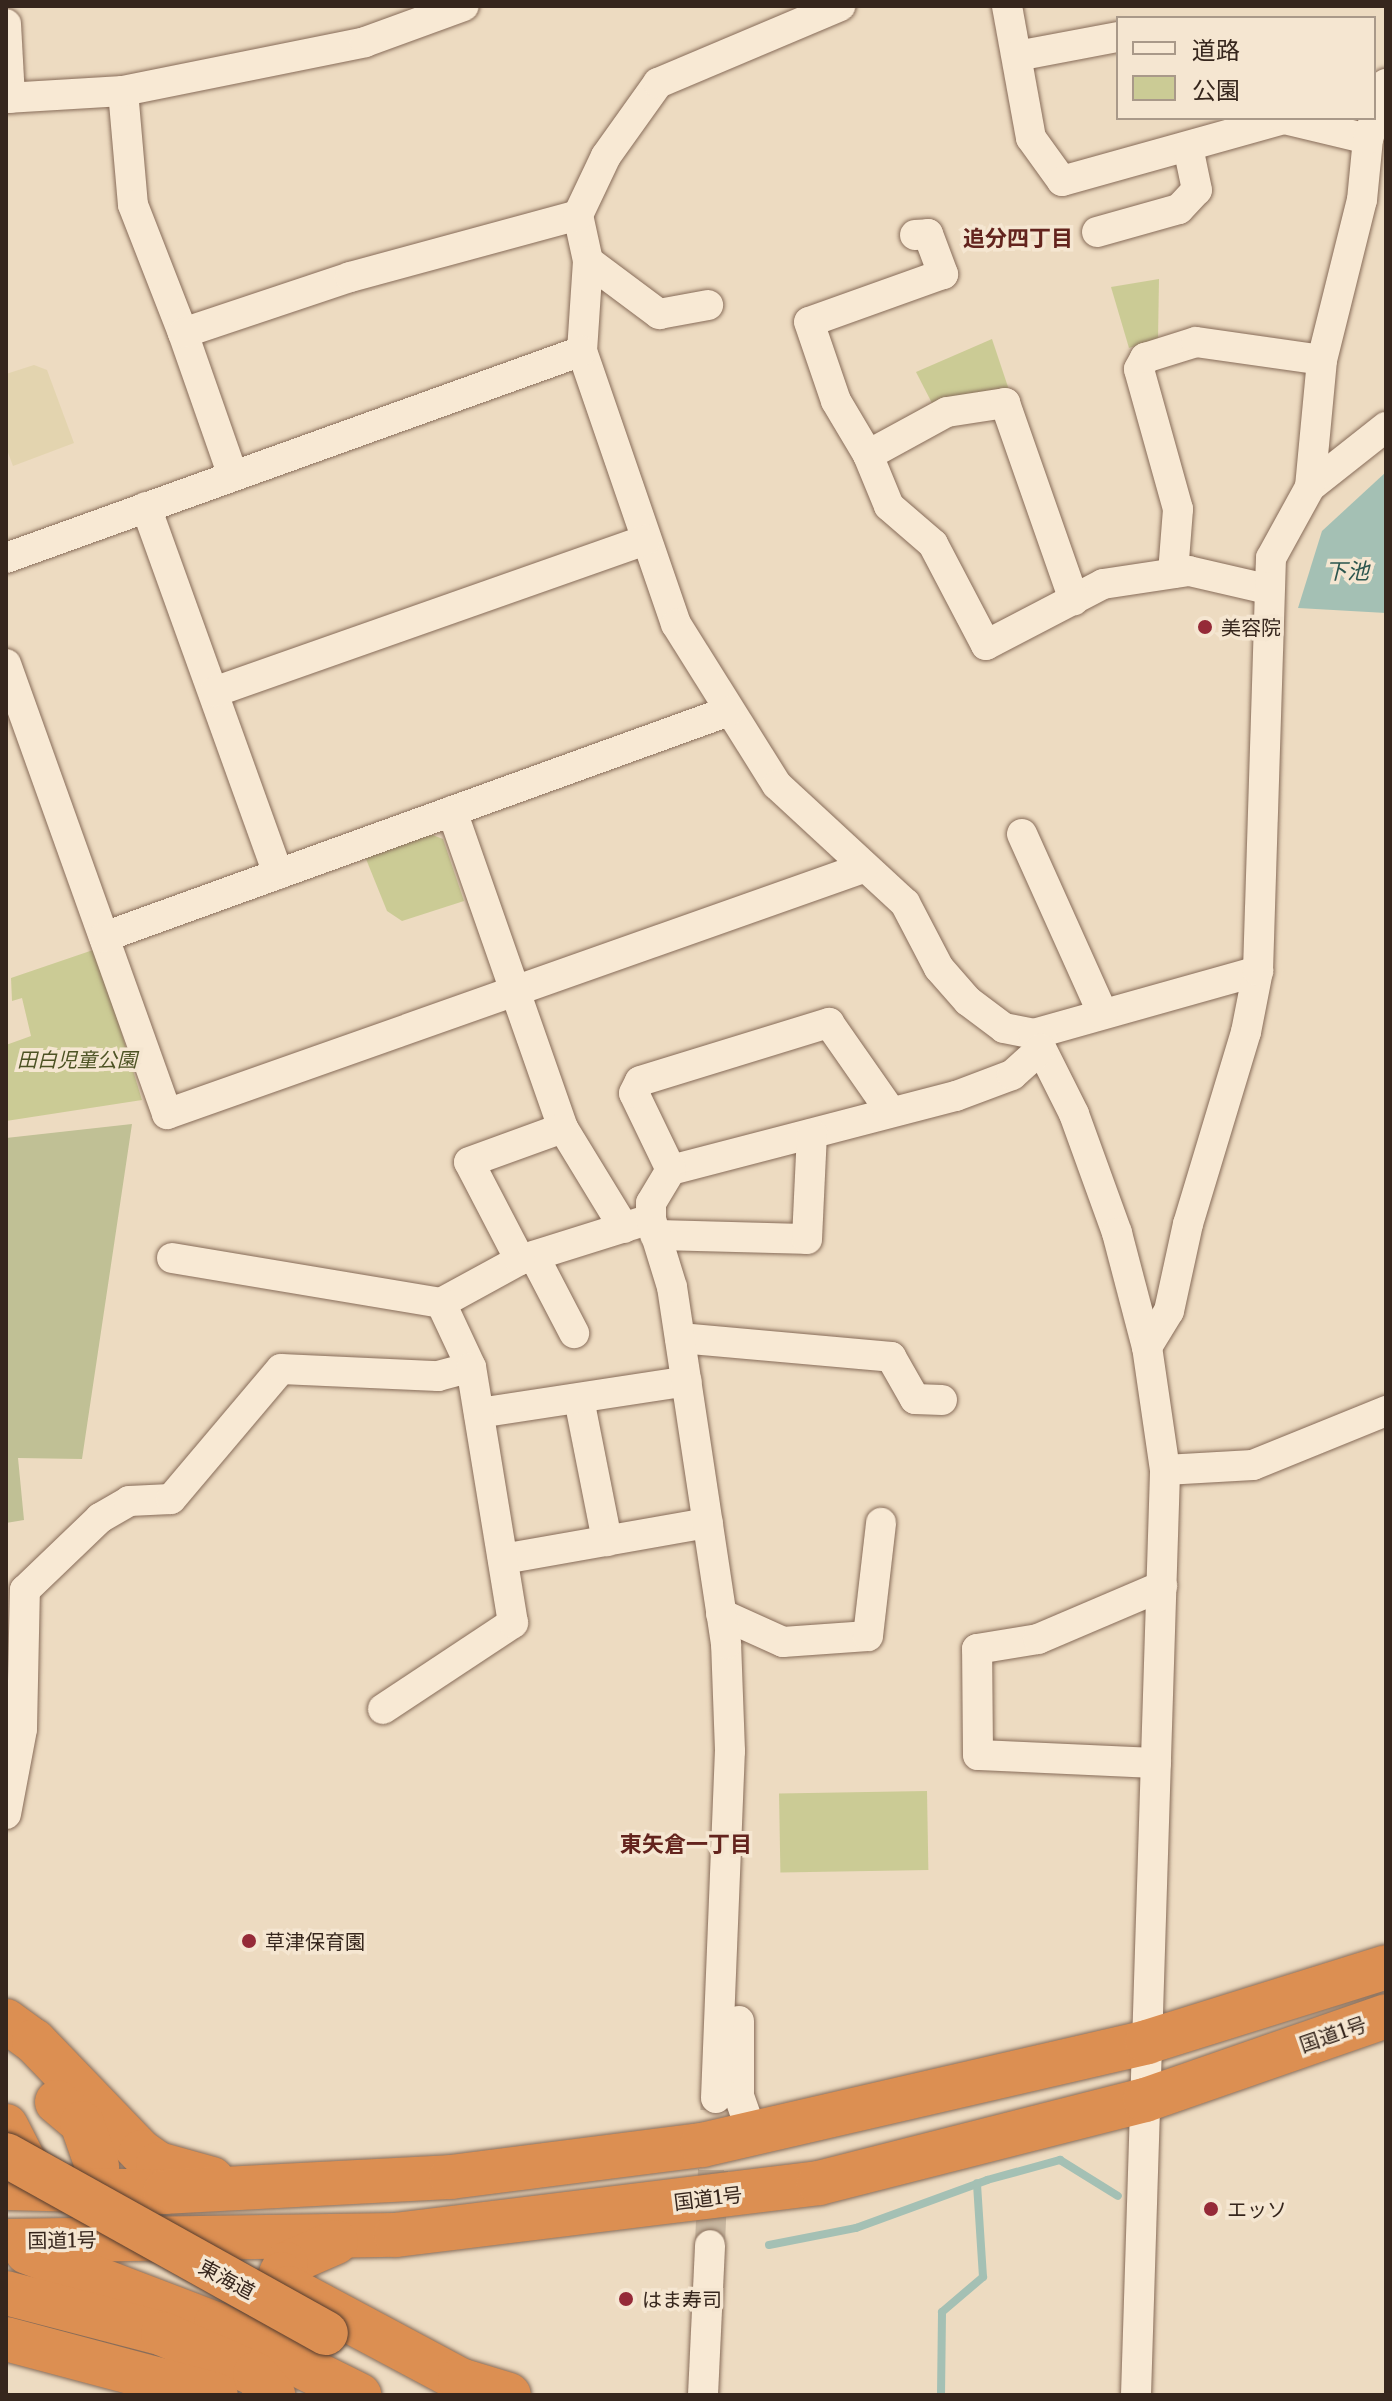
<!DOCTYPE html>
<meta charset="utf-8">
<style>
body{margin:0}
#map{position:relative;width:1392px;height:2401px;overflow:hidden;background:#eddbc1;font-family:Merriweather,"Noto Sans JP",serif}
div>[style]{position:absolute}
.farmland>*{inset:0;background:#e3d4af}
.green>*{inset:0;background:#cbcb95;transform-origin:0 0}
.cemetery>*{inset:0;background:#c0c095}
.water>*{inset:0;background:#a4c0b4}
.stream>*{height:8px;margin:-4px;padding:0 4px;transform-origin:4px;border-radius:4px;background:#a4c0b4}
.street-tunnel>*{height:30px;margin-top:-15px;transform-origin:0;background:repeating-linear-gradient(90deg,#c8b7a0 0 30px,transparent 0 45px)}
.roads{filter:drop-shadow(0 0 2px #876c59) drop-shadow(0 0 2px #876c59)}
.street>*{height:30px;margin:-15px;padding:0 15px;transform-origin:15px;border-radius:15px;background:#f8e9d4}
.highway>*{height:44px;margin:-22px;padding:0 22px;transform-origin:22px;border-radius:22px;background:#dc8f52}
.bridges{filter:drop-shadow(0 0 2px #543b2d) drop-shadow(0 0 2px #543b2d)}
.highway-bridge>*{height:44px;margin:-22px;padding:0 22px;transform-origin:22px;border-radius:22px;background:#dc8f52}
.dots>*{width:22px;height:22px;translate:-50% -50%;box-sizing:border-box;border:4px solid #f5e6d1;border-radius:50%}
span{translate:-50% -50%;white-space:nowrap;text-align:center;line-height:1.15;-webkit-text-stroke:7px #f5e6d1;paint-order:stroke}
.poi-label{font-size:20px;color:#36261d}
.left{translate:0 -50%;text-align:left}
.park-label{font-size:20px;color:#4d5324;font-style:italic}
.street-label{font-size:20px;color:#36261d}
.neighbourhood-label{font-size:22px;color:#63231d;font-weight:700}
.water-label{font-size:22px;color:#2c564e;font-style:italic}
.frame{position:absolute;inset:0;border:8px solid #36261d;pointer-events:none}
.legend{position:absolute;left:1116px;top:16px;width:260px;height:104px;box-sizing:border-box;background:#f5e6d1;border:2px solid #a99989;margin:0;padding:10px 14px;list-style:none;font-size:24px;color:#36261d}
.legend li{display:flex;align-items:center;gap:16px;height:40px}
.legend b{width:40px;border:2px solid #a99989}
</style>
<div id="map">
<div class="farmland">
<i style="clip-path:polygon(34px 365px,47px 370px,74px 443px,13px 466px,6px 447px,6px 374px)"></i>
</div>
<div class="green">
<i style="clip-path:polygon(1159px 279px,1158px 339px,1129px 348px,1111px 287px)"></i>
<i style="clip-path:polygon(992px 339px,1010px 393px,935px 409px,916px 372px)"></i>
<i style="clip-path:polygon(430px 834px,443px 839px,464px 901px,402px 921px,387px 911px,364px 854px)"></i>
<i style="clip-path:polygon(96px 949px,142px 1100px,6px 1121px,6px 1045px,31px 1036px,22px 998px,12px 1001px,11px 978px)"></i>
<i style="left:927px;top:1791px;width:79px;height:148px;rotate:89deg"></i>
</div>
<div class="cemetery">
<i style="clip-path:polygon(132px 1124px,82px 1459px,18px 1458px,24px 1520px,6px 1523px,6px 1138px)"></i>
</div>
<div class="water">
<i style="clip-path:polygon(1386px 472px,1386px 613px,1298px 608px,1322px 531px)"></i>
</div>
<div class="stream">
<i style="left:769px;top:2245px;width:89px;rotate:-11.1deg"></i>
<i style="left:856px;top:2228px;width:140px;rotate:-20.1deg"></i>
<i style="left:987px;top:2180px;width:76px;rotate:-15.3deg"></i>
<i style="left:1060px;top:2160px;width:68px;rotate:31.8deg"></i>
<i style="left:941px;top:2395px;width:83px;rotate:-89.3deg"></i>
<i style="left:942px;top:2312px;width:54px;rotate:-40.5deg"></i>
<i style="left:983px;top:2277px;width:94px;rotate:-93.7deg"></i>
</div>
<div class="street-tunnel">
<i style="left:710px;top:2245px;width:147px;rotate:-87.7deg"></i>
</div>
<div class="roads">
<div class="street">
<i style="left:1007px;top:6px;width:134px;rotate:79.7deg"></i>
<i style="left:1031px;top:138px;width:53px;rotate:54.2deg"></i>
<i style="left:1062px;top:181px;width:230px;rotate:-15.6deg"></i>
<i style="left:1284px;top:119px;width:86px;rotate:13.4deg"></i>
<i style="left:6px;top:24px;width:74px;rotate:86.9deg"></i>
<i style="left:1017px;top:56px;width:103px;rotate:-10.7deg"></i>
<i style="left:123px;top:91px;width:114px;rotate:85deg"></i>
<i style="left:133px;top:205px;width:137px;rotate:68.7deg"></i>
<i style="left:6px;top:98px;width:117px;rotate:-3.4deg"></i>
<i style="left:123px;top:91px;width:247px;rotate:-11.4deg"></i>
<i style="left:365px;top:42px;width:105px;rotate:-20deg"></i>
<i style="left:578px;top:215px;width:47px;rotate:77.7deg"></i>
<i style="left:588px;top:261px;width:90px;rotate:93.8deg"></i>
<i style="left:582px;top:351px;width:289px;rotate:71deg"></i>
<i style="left:676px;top:624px;width:190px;rotate:57.9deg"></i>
<i style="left:777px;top:785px;width:174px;rotate:42.7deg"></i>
<i style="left:905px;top:903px;width:73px;rotate:62.4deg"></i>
<i style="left:939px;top:968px;width:44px;rotate:48.7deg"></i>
<i style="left:968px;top:1001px;width:45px;rotate:36.9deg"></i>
<i style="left:1004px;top:1028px;width:31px;rotate:11deg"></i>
<i style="left:1034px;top:1034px;width:233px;rotate:-15.7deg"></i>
<i style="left:1097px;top:232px;width:85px;rotate:-15.7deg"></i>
<i style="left:1179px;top:209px;width:26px;rotate:-47deg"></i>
<i style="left:1197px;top:190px;width:44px;rotate:-101.8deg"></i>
<i style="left:915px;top:235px;width:13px;rotate:-4deg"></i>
<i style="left:928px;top:234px;width:43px;rotate:69.4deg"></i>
<i style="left:943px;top:274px;width:142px;rotate:160.3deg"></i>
<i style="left:809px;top:322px;width:83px;rotate:71.1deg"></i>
<i style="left:836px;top:401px;width:63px;rotate:59.3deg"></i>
<i style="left:868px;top:455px;width:55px;rotate:67.6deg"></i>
<i style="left:889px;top:506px;width:58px;rotate:40.8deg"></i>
<i style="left:933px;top:544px;width:114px;rotate:62.3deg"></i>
<i style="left:986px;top:645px;width:132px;rotate:-27.5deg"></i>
<i style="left:1103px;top:584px;width:87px;rotate:-8.6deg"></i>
<i style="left:1189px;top:571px;width:80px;rotate:13deg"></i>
<i style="left:588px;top:261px;width:89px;rotate:36.7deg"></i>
<i style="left:659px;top:314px;width:50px;rotate:-10.4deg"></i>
<i style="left:868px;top:455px;width:90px;rotate:-28.6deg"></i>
<i style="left:947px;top:412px;width:59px;rotate:-8.8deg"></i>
<i style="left:1005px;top:403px;width:209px;rotate:70.7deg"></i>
<i style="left:233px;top:476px;width:151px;rotate:-109.3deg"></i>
<i style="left:183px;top:333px;width:176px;rotate:-18.5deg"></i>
<i style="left:350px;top:277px;width:236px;rotate:-15.2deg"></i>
<i style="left:578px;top:215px;width:65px;rotate:-64.6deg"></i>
<i style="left:606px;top:156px;width:90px;rotate:-54.5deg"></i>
<i style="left:658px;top:83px;width:198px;rotate:-22.9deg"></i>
<i style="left:1310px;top:487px;width:97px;rotate:-38.3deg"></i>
<i style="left:146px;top:507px;width:390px;rotate:70.2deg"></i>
<i style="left:6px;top:558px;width:612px;rotate:-19.77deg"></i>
<i style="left:1173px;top:573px;width:64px;rotate:-85.5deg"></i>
<i style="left:1178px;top:509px;width:145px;rotate:-105.6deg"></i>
<i style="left:1139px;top:369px;width:13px;rotate:-61deg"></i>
<i style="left:1145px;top:358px;width:53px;rotate:-17.4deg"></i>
<i style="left:1196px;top:342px;width:127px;rotate:8.1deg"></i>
<i style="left:6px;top:664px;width:478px;rotate:70.3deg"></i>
<i style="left:167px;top:1114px;width:738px;rotate:-19.47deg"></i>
<i style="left:214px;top:692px;width:458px;rotate:-19.4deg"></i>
<i style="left:452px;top:811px;width:336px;rotate:70.7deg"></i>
<i style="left:563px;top:1128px;width:117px;rotate:58.6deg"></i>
<i style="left:1022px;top:834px;width:197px;rotate:65.8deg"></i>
<i style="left:104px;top:937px;width:665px;rotate:-19.88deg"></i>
<i style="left:1034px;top:1034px;width:89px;rotate:63.4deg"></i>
<i style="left:1074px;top:1114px;width:127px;rotate:70.1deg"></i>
<i style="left:1117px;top:1233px;width:118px;rotate:75.3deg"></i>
<i style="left:671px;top:1170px;width:294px;rotate:-14.6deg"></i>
<i style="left:956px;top:1096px;width:60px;rotate:-20.6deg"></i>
<i style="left:1012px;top:1075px;width:39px;rotate:-42deg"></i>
<i style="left:655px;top:1235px;width:152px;rotate:1.5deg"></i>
<i style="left:807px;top:1239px;width:105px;rotate:-87.3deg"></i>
<i style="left:534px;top:1256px;width:87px;rotate:62.5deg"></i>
<i style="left:172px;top:1258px;width:273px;rotate:9.5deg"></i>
<i style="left:441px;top:1303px;width:90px;rotate:-28.6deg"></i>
<i style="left:520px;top:1260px;width:137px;rotate:-17.4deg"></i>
<i style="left:520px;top:1260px;width:110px;rotate:-117.5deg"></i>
<i style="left:469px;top:1162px;width:100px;rotate:-19.9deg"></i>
<i style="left:680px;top:1338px;width:212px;rotate:5.1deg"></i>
<i style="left:891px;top:1357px;width:48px;rotate:60.3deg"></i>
<i style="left:915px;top:1399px;width:27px;rotate:2deg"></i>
<i style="left:579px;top:1399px;width:145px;rotate:78.8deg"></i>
<i style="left:479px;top:1413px;width:210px;rotate:-8.7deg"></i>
<i style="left:1165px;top:1470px;width:88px;rotate:-3.3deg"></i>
<i style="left:1253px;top:1465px;width:144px;rotate:-22.1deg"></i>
<i style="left:503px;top:1559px;width:208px;rotate:-10deg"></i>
<i style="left:25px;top:1590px;width:104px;rotate:-43.8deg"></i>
<i style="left:100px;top:1518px;width:34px;rotate:-30deg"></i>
<i style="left:129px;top:1501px;width:42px;rotate:-2.7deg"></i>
<i style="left:171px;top:1499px;width:170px;rotate:-49.8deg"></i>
<i style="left:281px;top:1369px;width:157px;rotate:2.6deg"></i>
<i style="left:438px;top:1376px;width:34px;rotate:-15deg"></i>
<i style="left:471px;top:1367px;width:71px;rotate:-115.1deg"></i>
<i style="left:721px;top:1614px;width:68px;rotate:24.3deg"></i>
<i style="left:783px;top:1642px;width:85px;rotate:-4deg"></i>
<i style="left:868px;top:1636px;width:114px;rotate:-83.4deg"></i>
<i style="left:383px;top:1709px;width:156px;rotate:-33.5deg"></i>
<i style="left:513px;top:1623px;width:259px;rotate:-99.3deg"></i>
<i style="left:1156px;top:1763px;width:178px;rotate:-177.4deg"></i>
<i style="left:978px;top:1755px;width:106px;rotate:-90.5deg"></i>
<i style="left:977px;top:1649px;width:62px;rotate:-9.3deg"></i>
<i style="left:1038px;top:1639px;width:135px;rotate:-23.1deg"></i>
<i style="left:6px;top:1814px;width:86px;rotate:-79.3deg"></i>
<i style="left:22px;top:1729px;width:139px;rotate:-88.8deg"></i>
<i style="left:739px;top:2021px;width:75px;rotate:90deg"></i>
<i style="left:739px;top:2096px;width:42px;rotate:70.7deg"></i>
<i style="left:716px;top:2098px;width:347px;rotate:-87.7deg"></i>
<i style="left:730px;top:1751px;width:107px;rotate:-92.1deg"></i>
<i style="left:726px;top:1644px;width:361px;rotate:-98.6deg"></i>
<i style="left:672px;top:1287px;width:71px;rotate:-107.2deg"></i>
<i style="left:651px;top:1219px;width:16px;rotate:-90deg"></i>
<i style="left:651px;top:1203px;width:39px;rotate:-59deg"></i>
<i style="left:671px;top:1170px;width:85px;rotate:-115.7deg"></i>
<i style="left:634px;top:1093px;width:13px;rotate:-63deg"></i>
<i style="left:640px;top:1081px;width:198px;rotate:-17.1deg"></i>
<i style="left:829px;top:1023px;width:108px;rotate:55.1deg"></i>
<i style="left:703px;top:2395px;width:150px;rotate:-87.3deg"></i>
<i style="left:1136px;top:2395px;width:925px;rotate:-88.2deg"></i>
<i style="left:1165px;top:1470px;width:124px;rotate:-98.3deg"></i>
<i style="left:1147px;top:1347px;width:42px;rotate:-58.6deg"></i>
<i style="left:1169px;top:1311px;width:89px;rotate:-77.7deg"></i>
<i style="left:1188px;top:1224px;width:201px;rotate:-73.2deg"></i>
<i style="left:1246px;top:1032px;width:62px;rotate:-78.9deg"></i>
<i style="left:1258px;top:971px;width:413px;rotate:-88.2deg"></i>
<i style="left:1271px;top:558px;width:81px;rotate:-61.2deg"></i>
<i style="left:1310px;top:487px;width:128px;rotate:-84.6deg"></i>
<i style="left:1322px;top:360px;width:165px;rotate:-76deg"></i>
<i style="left:1362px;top:200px;width:61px;rotate:-84.4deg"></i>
<i style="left:1368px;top:139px;width:58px;rotate:-71.9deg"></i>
</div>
<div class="highway">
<i style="left:6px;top:2021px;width:34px;rotate:36deg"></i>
<i style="left:34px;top:2041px;width:154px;rotate:46.1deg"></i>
<i style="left:141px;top:2152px;width:21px;rotate:35deg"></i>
<i style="left:158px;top:2164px;width:56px;rotate:15.5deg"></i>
<i style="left:57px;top:2102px;width:33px;rotate:40deg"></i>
<i style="left:82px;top:2123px;width:46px;rotate:70.8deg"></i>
<i style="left:6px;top:2126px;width:53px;rotate:62.9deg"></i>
<i style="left:30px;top:2173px;width:16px;rotate:117deg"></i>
<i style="left:6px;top:2188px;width:159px;rotate:1.4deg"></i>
<i style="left:165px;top:2192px;width:286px;rotate:-3deg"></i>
<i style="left:451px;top:2177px;width:253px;rotate:-7.3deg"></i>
<i style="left:702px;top:2145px;width:457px;rotate:-13deg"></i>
<i style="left:1147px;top:2042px;width:250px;rotate:-17.4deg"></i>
<i style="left:6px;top:2241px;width:390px;rotate:-0.9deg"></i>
<i style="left:396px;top:2235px;width:426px;rotate:-7deg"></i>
<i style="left:819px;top:2183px;width:336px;rotate:-14.3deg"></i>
<i style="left:1145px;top:2100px;width:255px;rotate:-19.2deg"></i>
<i style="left:336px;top:2242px;width:55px;rotate:156.3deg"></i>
<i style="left:286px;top:2264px;width:11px;rotate:117deg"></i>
<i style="left:281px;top:2274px;width:16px;rotate:63deg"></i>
<i style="left:288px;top:2288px;width:195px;rotate:28.1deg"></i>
<i style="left:460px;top:2380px;width:51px;rotate:17deg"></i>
<i style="left:27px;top:2252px;width:202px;rotate:20.9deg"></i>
<i style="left:216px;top:2324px;width:160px;rotate:26.4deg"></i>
<i style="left:6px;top:2293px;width:162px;rotate:14.6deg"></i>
<i style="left:163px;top:2334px;width:100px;rotate:23.5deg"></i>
<i style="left:255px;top:2374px;width:28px;rotate:49deg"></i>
<i style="left:6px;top:2339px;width:217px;rotate:14.9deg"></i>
</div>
</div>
<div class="bridges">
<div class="highway-bridge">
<i style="left:6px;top:2155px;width:366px;rotate:29.1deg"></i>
</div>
</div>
<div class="dots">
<i style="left:1205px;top:627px;background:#952a38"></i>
<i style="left:249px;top:1941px;background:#952a38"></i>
<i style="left:1211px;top:2209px;background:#952a38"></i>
<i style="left:626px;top:2299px;background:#952a38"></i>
</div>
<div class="poi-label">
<span class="left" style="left:1221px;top:627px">美容院</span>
<span class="left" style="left:265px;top:1941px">草津保育園</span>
<span class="left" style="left:1227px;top:2209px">エッソ</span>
<span class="left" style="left:642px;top:2299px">はま寿司</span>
</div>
<div class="park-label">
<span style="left:77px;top:1059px">田白児童公園</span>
</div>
<div class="street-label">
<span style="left:1333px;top:2034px;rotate:-19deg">国道1号</span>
<span style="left:708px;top:2198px;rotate:-7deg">国道1号</span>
<span style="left:62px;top:2240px;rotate:-1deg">国道1号</span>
<span style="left:227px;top:2279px;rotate:28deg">東海道</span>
</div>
<div class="neighbourhood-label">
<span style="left:1018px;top:239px">追分四丁目</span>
<span style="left:686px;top:1845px">東矢倉一丁目</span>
</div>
<div class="water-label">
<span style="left:1347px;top:572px">下池</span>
</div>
<div class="frame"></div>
<ul class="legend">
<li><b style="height:10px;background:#f8e9d4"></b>道路</li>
<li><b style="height:22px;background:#cbcb95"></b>公園</li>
</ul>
</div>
